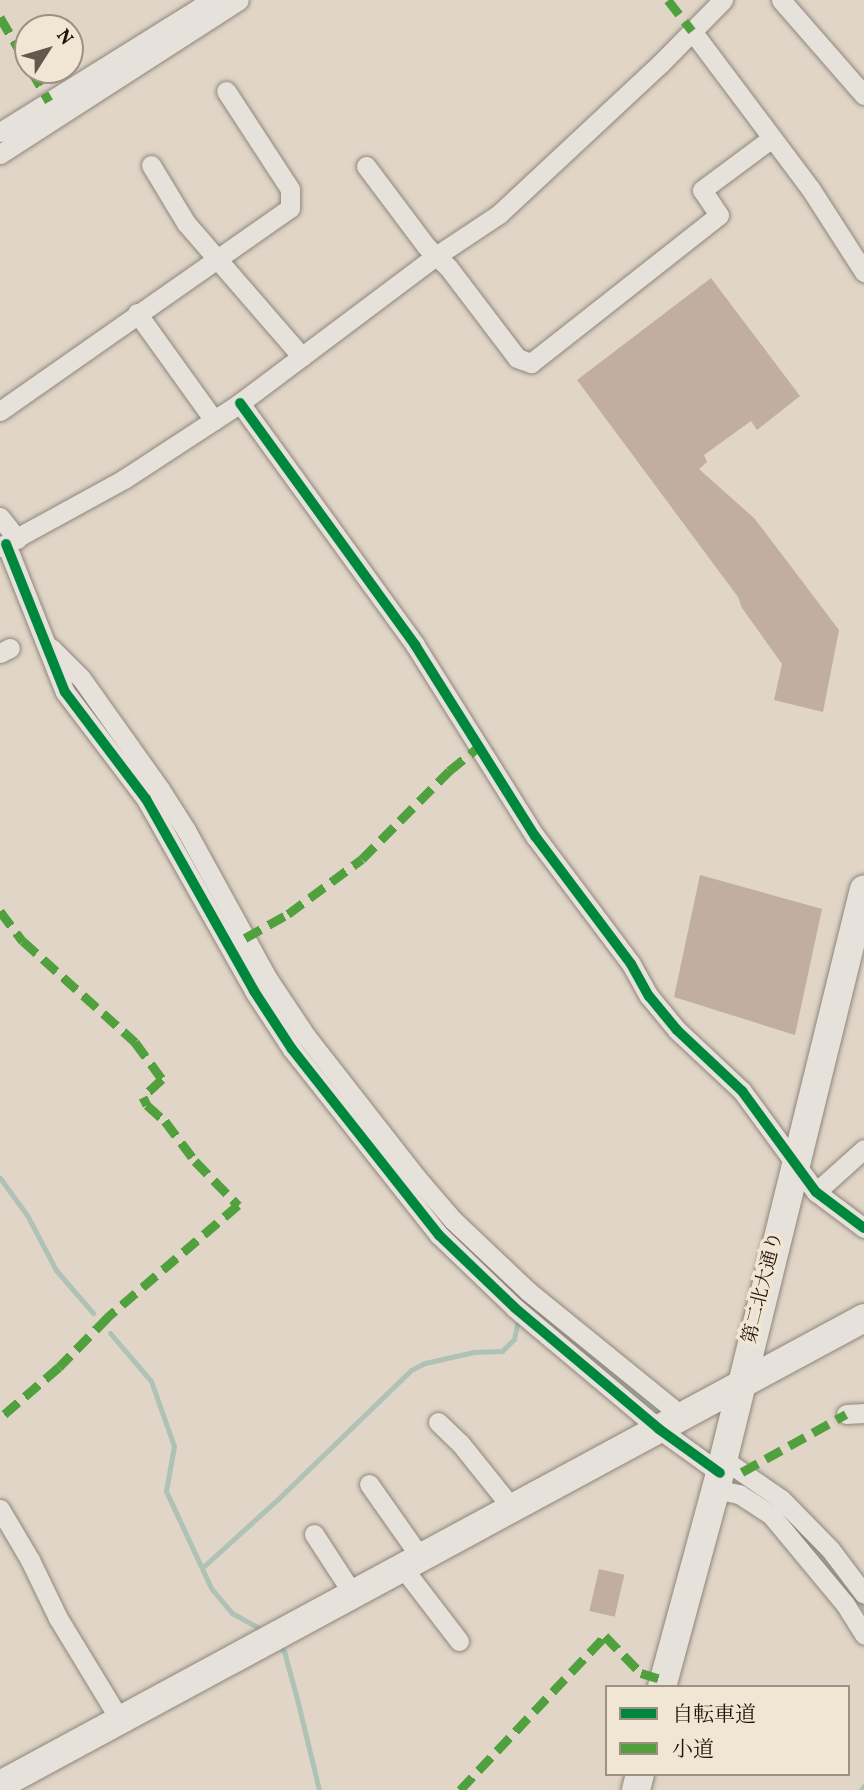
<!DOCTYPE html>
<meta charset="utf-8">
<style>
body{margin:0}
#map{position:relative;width:864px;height:1790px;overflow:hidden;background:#e0d5c6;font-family:Vollkorn,"Noto Serif JP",serif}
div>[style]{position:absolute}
.stream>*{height:5px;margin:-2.5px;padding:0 2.5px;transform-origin:2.5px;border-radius:2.5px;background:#aec2b6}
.building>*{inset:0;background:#c1aea0;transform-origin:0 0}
.roads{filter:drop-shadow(0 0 2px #8e867c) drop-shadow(0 0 2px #8e867c)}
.street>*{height:19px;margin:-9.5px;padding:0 9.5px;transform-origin:9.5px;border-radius:9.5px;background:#e6e1da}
.secondary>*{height:28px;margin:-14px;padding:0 14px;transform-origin:14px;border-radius:14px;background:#e6e1da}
.quiet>*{height:9px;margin-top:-4.5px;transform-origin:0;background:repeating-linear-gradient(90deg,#50a03e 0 18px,transparent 0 27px)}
.cycleway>*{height:10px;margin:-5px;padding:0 5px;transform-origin:5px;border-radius:5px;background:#00873e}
span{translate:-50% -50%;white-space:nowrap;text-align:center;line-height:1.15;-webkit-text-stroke:7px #f1e5d3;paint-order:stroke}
.street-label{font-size:19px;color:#20140c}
.legend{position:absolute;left:605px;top:1685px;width:245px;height:91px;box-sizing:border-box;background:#f1e5d3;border:2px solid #9d9183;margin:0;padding:9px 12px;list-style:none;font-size:21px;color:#20140c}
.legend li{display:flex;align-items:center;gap:14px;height:35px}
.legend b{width:35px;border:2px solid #9d9183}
.north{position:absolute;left:14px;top:14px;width:70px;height:70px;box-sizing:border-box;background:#f1e5d3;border:2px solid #9d9183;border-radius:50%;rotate:53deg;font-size:19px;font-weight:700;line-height:28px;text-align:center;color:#20140c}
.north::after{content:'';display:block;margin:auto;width:24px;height:32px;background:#63584d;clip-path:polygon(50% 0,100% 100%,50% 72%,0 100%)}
</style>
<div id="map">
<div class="stream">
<i style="left:0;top:1178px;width:46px;rotate:53.9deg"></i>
<i style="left:27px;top:1215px;width:62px;rotate:62.2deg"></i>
<i style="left:56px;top:1270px;width:57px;rotate:49.3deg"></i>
<i style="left:457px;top:1237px;width:91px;rotate:44.6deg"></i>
<i style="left:522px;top:1301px;width:176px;rotate:39.2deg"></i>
<i style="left:110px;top:1333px;width:63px;rotate:49.5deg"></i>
<i style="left:151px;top:1381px;width:69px;rotate:70.5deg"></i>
<i style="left:174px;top:1446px;width:46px;rotate:100.1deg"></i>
<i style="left:166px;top:1491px;width:107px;rotate:65.1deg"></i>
<i style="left:211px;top:1588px;width:33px;rotate:50deg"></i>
<i style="left:232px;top:1613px;width:37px;rotate:29deg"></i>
<i style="left:792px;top:1526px;width:74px;rotate:47.2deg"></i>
<i style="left:203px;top:1567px;width:101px;rotate:-42.2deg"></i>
<i style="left:278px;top:1499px;width:185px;rotate:-44.1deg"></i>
<i style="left:411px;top:1370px;width:16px;rotate:-27deg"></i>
<i style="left:425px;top:1363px;width:50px;rotate:-12.7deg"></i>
<i style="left:474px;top:1352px;width:28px;rotate:-2deg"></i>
<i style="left:502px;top:1351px;width:17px;rotate:-45deg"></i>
<i style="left:514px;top:1339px;width:24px;rotate:-78deg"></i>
<i style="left:858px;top:1598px;width:12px;rotate:59deg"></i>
<i style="left:278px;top:1646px;width:8px;rotate:40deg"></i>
<i style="left:284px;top:1651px;width:54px;rotate:74.9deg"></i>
<i style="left:298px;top:1703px;width:89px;rotate:76.4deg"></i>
<i style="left:861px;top:1790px;width:5px;rotate:-53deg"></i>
</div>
<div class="building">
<i style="clip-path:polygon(711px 278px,800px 396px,757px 430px,751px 421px,704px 455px,707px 462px,699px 469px,755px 519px,839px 630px,823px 712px,774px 700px,782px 664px,742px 608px,738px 597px,577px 380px)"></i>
<i style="clip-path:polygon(700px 875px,822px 909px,795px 1035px,674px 997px)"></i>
<i style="left:599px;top:1569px;width:26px;height:43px;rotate:13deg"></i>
</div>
<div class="roads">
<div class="street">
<i style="left:781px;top:0;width:126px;rotate:48.9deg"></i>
<i style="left:692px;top:31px;width:196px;rotate:53.1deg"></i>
<i style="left:810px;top:188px;width:100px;rotate:57.3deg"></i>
<i style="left:0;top:132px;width:250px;rotate:-31.9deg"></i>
<i style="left:0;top:154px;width:284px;rotate:-32.8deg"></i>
<i style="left:151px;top:165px;width:68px;rotate:58.9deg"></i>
<i style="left:186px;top:223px;width:177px;rotate:49.1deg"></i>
<i style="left:366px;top:166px;width:100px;rotate:53.1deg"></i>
<i style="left:426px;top:246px;width:30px;rotate:44deg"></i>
<i style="left:448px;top:267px;width:114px;rotate:52.8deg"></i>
<i style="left:517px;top:358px;width:15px;rotate:20deg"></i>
<i style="left:531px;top:363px;width:239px;rotate:-38.2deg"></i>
<i style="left:719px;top:215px;width:30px;rotate:-124deg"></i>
<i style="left:702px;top:190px;width:87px;rotate:-36.6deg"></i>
<i style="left:137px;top:313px;width:132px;rotate:54.3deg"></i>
<i style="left:240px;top:403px;width:299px;rotate:54.1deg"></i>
<i style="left:415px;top:645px;width:226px;rotate:57.9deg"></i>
<i style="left:535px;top:836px;width:160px;rotate:53.1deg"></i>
<i style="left:631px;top:964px;width:37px;rotate:61deg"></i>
<i style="left:649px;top:996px;width:44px;rotate:50.5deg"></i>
<i style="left:677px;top:1030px;width:89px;rotate:43.2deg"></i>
<i style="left:742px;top:1091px;width:125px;rotate:53.8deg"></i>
<i style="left:816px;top:1192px;width:60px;rotate:36.9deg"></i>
<i style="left:0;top:411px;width:354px;rotate:-35deg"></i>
<i style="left:290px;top:208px;width:19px;rotate:-90deg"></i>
<i style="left:290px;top:189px;width:117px;rotate:-123.1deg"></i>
<i style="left:0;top:517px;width:28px;rotate:52deg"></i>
<i style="left:6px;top:544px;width:159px;rotate:68.3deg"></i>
<i style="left:65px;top:692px;width:134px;rotate:52.9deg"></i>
<i style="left:146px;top:799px;width:220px;rotate:60.6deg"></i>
<i style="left:254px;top:991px;width:69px;rotate:56.8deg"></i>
<i style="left:292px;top:1049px;width:237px;rotate:51.7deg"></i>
<i style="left:439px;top:1235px;width:105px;rotate:43.8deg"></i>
<i style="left:515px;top:1308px;width:188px;rotate:40deg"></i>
<i style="left:659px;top:1429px;width:75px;rotate:35.8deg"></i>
<i style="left:0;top:547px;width:141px;rotate:-28.7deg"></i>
<i style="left:124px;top:479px;width:139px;rotate:-33.2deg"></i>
<i style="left:240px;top:403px;width:245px;rotate:-36.9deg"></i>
<i style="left:436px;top:256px;width:76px;rotate:-33.7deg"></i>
<i style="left:499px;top:214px;width:220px;rotate:-43deg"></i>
<i style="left:660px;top:64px;width:90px;rotate:-45.5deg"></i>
<i style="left:51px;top:648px;width:42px;rotate:45deg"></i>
<i style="left:81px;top:678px;width:136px;rotate:54.6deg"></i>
<i style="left:160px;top:789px;width:49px;rotate:57.6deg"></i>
<i style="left:186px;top:830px;width:170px;rotate:61.2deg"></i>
<i style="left:268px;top:979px;width:69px;rotate:56.3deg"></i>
<i style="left:306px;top:1036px;width:179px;rotate:52deg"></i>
<i style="left:416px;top:1177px;width:57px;rotate:49.3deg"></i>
<i style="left:453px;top:1220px;width:103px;rotate:43.4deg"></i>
<i style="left:528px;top:1291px;width:198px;rotate:39.1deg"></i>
<i style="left:0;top:653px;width:11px;rotate:-27deg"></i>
<i style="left:816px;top:1192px;width:64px;rotate:-41.9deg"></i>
<i style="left:846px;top:1414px;width:18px;rotate:-3deg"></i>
<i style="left:438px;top:1422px;width:30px;rotate:44deg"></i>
<i style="left:460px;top:1443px;width:83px;rotate:51.3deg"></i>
<i style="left:723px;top:1459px;width:70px;rotate:34.6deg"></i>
<i style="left:781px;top:1499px;width:70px;rotate:45.6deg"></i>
<i style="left:830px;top:1549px;width:56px;rotate:52.9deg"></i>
<i style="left:369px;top:1484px;width:90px;rotate:54.9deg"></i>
<i style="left:715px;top:1489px;width:25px;rotate:12deg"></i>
<i style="left:739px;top:1494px;width:38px;rotate:33deg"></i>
<i style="left:771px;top:1515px;width:116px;rotate:50.3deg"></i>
<i style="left:845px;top:1604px;width:36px;rotate:58deg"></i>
<i style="left:0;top:1509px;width:59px;rotate:59.5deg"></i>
<i style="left:30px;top:1560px;width:64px;rotate:64.2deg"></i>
<i style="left:58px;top:1618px;width:119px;rotate:58.7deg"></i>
<i style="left:314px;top:1534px;width:72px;rotate:57deg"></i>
<i style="left:403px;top:1568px;width:92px;rotate:52.5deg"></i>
</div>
<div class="secondary">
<i style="left:662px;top:1687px;width:222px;rotate:-74.8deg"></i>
<i style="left:720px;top:1473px;width:601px;rotate:-76.15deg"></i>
<i style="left:0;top:1785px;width:982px;rotate:-28.39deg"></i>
<i style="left:636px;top:1790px;width:16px;rotate:-76deg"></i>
</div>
</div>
<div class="quiet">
<i style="left:668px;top:0;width:39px;rotate:52deg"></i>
<i style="left:0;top:17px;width:56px;rotate:59.7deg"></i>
<i style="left:31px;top:70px;width:36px;rotate:60deg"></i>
<i style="left:0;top:911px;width:38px;rotate:53deg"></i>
<i style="left:23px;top:941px;width:151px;rotate:42deg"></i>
<i style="left:135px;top:1042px;width:46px;rotate:53.9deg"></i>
<i style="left:162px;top:1079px;width:26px;rotate:137deg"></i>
<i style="left:143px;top:1097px;width:9px;rotate:63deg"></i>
<i style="left:147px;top:1105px;width:24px;rotate:42deg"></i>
<i style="left:165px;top:1121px;width:50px;rotate:53.1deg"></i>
<i style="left:195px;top:1161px;width:62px;rotate:45.7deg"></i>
<i style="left:238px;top:1205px;width:172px;rotate:139.3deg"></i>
<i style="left:108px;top:1317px;width:70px;rotate:134.4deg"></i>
<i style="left:59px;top:1367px;width:78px;rotate:139.2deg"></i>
<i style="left:245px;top:938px;width:49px;rotate:-29.2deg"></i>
<i style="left:288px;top:914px;width:92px;rotate:-36.6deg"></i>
<i style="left:362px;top:859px;width:124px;rotate:-45.3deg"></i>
<i style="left:449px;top:771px;width:38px;rotate:-39deg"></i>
<i style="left:742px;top:1472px;width:119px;rotate:-29.1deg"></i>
<i style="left:460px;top:1790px;width:212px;rotate:-46.7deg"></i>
<i style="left:605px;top:1636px;width:52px;rotate:45.8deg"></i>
<i style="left:641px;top:1673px;width:24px;rotate:17deg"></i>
</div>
<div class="cycleway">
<i style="left:240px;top:403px;width:299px;rotate:54.1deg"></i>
<i style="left:415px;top:645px;width:226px;rotate:57.9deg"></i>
<i style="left:535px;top:836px;width:160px;rotate:53.1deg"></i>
<i style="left:631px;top:964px;width:37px;rotate:61deg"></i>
<i style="left:649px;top:996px;width:44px;rotate:50.5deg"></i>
<i style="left:677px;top:1030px;width:89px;rotate:43.2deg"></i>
<i style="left:742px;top:1091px;width:125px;rotate:53.8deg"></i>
<i style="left:816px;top:1192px;width:60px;rotate:36.9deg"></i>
<i style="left:6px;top:544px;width:159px;rotate:68.3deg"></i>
<i style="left:65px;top:692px;width:134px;rotate:52.9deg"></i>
<i style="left:146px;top:799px;width:220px;rotate:60.6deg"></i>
<i style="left:254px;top:991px;width:69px;rotate:56.8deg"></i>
<i style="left:292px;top:1049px;width:237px;rotate:51.7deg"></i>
<i style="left:439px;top:1235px;width:105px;rotate:43.8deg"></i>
<i style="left:515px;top:1308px;width:188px;rotate:40deg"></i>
<i style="left:659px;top:1429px;width:75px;rotate:35.8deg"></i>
</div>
<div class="street-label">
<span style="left:764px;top:1288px;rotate:-76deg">第二北大通り</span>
</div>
<ul class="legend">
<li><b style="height:9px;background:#00873e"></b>自転車道</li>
<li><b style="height:9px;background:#50a03e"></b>小道</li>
</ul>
<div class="north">N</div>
</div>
